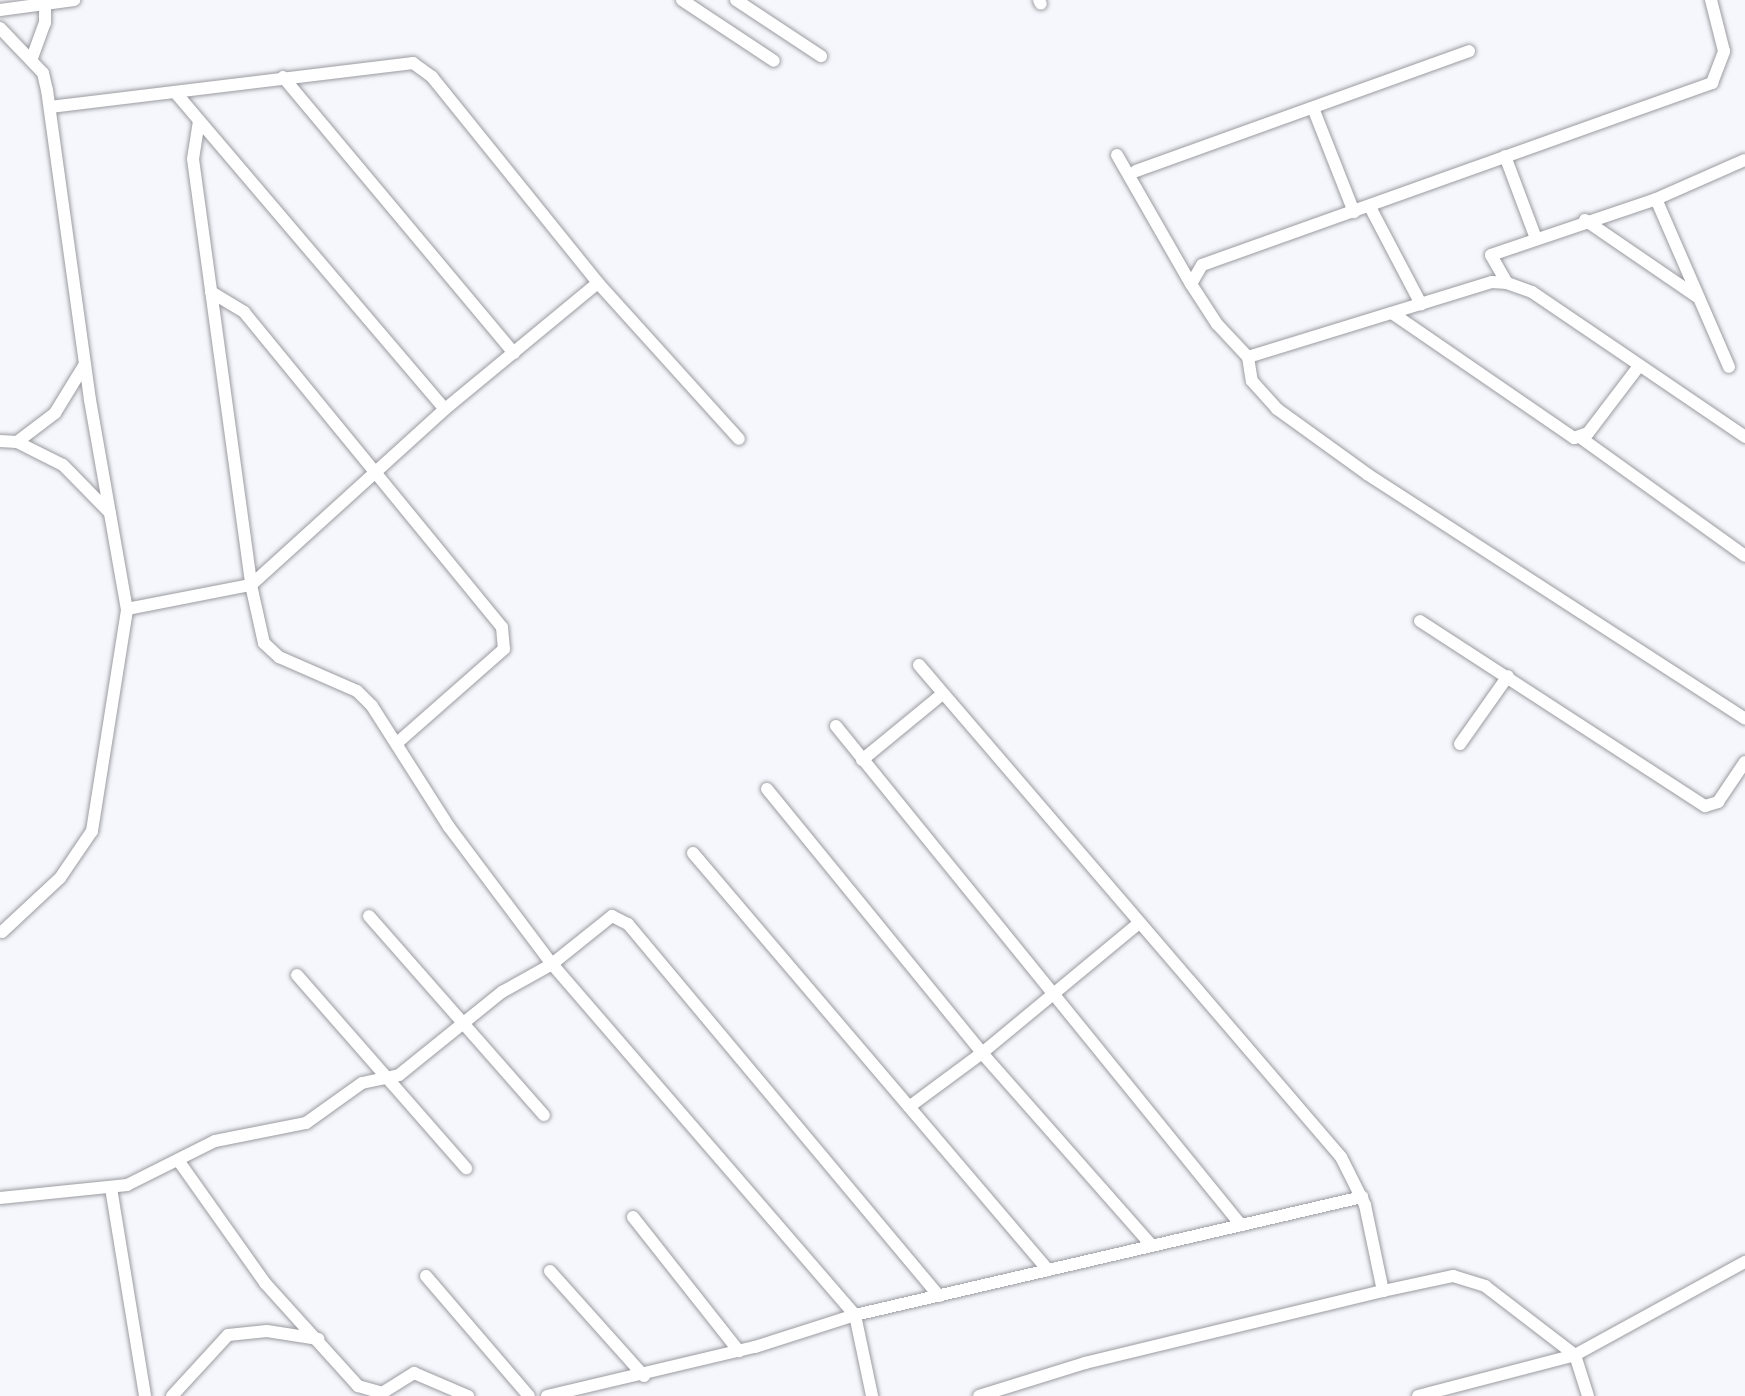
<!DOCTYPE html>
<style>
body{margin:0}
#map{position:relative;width:1745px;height:1396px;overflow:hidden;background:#f6f7fc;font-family:Manrope,sans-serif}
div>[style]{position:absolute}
.roads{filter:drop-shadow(0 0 2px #9a9ba0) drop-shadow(0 0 2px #9a9ba0)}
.street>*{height:12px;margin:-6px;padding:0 6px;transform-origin:6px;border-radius:6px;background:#fff}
span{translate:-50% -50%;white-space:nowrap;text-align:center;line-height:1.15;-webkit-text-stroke:8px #fff;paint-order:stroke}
</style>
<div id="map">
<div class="roads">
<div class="street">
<i style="left:682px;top:0;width:110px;rotate:33.5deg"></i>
<i style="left:736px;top:0;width:102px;rotate:33.4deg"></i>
<i style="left:1039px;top:0;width:4px;rotate:63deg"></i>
<i style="left:0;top:10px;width:75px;rotate:-7.7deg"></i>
<i style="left:0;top:28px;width:62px;rotate:46.3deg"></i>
<i style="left:43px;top:73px;width:17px;rotate:77deg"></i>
<i style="left:47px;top:90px;width:313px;rotate:82.1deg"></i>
<i style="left:90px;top:400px;width:212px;rotate:80deg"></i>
<i style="left:32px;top:58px;width:37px;rotate:-70deg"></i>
<i style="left:45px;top:23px;width:23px;rotate:-90deg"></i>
<i style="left:283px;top:77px;width:360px;rotate:50.1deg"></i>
<i style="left:175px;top:92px;width:416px;rotate:49.6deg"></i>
<i style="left:50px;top:107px;width:366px;rotate:-6.9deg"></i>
<i style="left:413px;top:63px;width:24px;rotate:36deg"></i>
<i style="left:432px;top:77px;width:265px;rotate:51.1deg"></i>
<i style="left:598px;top:283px;width:210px;rotate:47.9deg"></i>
<i style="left:1313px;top:108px;width:112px;rotate:68.5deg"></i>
<i style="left:199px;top:121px;width:38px;rotate:99deg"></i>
<i style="left:193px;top:159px;width:430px;rotate:82.2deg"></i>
<i style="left:1117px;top:155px;width:149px;rotate:60.2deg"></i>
<i style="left:1191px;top:284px;width:22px;rotate:-60deg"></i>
<i style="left:1202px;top:265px;width:542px;rotate:-19.64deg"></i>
<i style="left:1712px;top:83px;width:34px;rotate:-69deg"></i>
<i style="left:1724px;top:51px;width:53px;rotate:-104.3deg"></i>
<i style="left:1505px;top:156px;width:85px;rotate:69.4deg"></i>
<i style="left:1136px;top:171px;width:354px;rotate:-19.8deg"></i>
<i style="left:1656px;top:199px;width:183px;rotate:66.5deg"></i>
<i style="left:1370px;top:207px;width:110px;rotate:62.3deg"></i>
<i style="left:1585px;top:220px;width:138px;rotate:34.4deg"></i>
<i style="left:1507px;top:283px;width:32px;rotate:-120deg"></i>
<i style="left:1491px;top:255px;width:174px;rotate:-18.7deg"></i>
<i style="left:1656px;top:199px;width:97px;rotate:-23.7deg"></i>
<i style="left:1191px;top:284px;width:48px;rotate:57deg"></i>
<i style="left:1217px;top:324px;width:45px;rotate:46.8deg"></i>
<i style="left:1248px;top:357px;width:24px;rotate:81deg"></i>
<i style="left:1252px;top:381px;width:38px;rotate:48deg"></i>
<i style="left:1277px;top:409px;width:111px;rotate:35.8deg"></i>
<i style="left:1367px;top:474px;width:450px;rotate:32.9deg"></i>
<i style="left:211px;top:292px;width:39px;rotate:31deg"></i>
<i style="left:244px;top:312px;width:407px;rotate:50.7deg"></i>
<i style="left:502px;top:627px;width:22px;rotate:85deg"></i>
<i style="left:504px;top:649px;width:142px;rotate:138.7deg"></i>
<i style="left:1392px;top:313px;width:221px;rotate:34.5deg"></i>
<i style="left:1574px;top:438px;width:15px;rotate:-20deg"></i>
<i style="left:1588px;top:433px;width:84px;rotate:-52.7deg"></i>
<i style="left:1248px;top:357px;width:255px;rotate:-17.1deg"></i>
<i style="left:1492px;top:282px;width:15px;rotate:4deg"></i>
<i style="left:1507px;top:283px;width:27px;rotate:20deg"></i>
<i style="left:1532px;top:292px;width:258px;rotate:34.2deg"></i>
<i style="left:1581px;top:438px;width:202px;rotate:35.7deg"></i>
<i style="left:0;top:441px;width:17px;rotate:3deg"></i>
<i style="left:17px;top:442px;width:51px;rotate:26.6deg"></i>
<i style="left:63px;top:465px;width:67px;rotate:45.6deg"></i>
<i style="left:17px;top:442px;width:48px;rotate:-37.3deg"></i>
<i style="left:55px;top:413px;width:57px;rotate:-58.5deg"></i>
<i style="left:251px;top:585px;width:262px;rotate:-42.2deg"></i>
<i style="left:445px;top:409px;width:198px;rotate:-39.5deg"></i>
<i style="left:1420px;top:621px;width:340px;rotate:33deg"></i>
<i style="left:1705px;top:806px;width:14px;rotate:-17deg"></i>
<i style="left:1718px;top:802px;width:48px;rotate:-56deg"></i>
<i style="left:919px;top:665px;width:648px;rotate:49.38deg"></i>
<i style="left:1341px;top:1157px;width:54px;rotate:63.4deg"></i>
<i style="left:1365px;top:1205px;width:88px;rotate:78.2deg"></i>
<i style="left:1383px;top:1291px;width:72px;rotate:-12.1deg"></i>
<i style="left:1453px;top:1276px;width:34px;rotate:17deg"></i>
<i style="left:1485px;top:1286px;width:113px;rotate:37.5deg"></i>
<i style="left:1575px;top:1355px;width:43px;rotate:72.4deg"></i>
<i style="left:836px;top:726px;width:643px;rotate:50.94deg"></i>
<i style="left:1460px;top:744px;width:83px;rotate:-54.8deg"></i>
<i style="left:862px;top:760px;width:101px;rotate:-39.4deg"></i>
<i style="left:767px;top:789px;width:340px;rotate:50.8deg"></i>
<i style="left:982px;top:1053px;width:257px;rotate:48.6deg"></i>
<i style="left:693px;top:853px;width:548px;rotate:49.59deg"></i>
<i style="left:369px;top:916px;width:265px;rotate:48.7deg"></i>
<i style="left:2px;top:932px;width:79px;rotate:-43deg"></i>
<i style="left:60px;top:878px;width:57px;rotate:-55.8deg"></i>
<i style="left:92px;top:831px;width:225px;rotate:-81deg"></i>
<i style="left:127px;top:609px;width:126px;rotate:-11deg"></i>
<i style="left:251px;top:585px;width:59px;rotate:77.4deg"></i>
<i style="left:264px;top:643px;width:21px;rotate:43deg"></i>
<i style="left:279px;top:657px;width:85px;rotate:23.6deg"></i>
<i style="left:357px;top:691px;width:21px;rotate:45deg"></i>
<i style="left:372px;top:706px;width:143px;rotate:57.5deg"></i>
<i style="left:449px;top:827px;width:171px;rotate:53.1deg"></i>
<i style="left:552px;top:964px;width:464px;rotate:49.2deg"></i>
<i style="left:855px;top:1315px;width:83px;rotate:78.1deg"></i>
<i style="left:297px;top:975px;width:257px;rotate:48.8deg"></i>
<i style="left:909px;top:1107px;width:91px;rotate:-36.5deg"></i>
<i style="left:982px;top:1053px;width:204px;rotate:-39.6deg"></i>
<i style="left:178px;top:1160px;width:151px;rotate:54.7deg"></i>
<i style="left:265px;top:1283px;width:139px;rotate:47.9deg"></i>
<i style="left:358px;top:1386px;width:25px;rotate:16deg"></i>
<i style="left:382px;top:1393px;width:38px;rotate:-32deg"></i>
<i style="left:414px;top:1373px;width:59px;rotate:23.1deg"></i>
<i style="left:111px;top:1188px;width:211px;rotate:80.7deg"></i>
<i style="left:0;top:1198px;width:128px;rotate:-5.8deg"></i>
<i style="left:127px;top:1185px;width:98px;rotate:-26.6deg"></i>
<i style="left:215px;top:1141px;width:93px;rotate:-11.2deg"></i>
<i style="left:306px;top:1123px;width:69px;rotate:-35.5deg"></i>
<i style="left:362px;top:1083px;width:38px;rotate:-12deg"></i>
<i style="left:399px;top:1075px;width:132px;rotate:-38.9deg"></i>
<i style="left:502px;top:992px;width:57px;rotate:-29.2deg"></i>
<i style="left:552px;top:964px;width:77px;rotate:-38.7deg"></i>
<i style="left:612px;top:916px;width:18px;rotate:27deg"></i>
<i style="left:628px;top:924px;width:485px;rotate:50.1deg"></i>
<i style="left:633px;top:1217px;width:171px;rotate:51.7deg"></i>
<i style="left:550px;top:1271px;width:141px;rotate:48.2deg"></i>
<i style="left:426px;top:1276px;width:158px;rotate:49.4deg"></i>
<i style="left:172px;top:1396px;width:83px;rotate:-47.4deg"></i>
<i style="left:228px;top:1335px;width:39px;rotate:-6deg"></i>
<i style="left:267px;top:1331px;width:52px;rotate:8.9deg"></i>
<i style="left:547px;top:1396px;width:214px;rotate:-13.3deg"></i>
<i style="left:755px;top:1347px;width:105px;rotate:-17.7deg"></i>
<i style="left:855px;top:1315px;width:521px;rotate:-13.1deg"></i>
<i style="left:979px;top:1396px;width:111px;rotate:-17.3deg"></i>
<i style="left:1085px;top:1363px;width:307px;rotate:-13.6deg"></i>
<i style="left:1418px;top:1396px;width:162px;rotate:-14.6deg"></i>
<i style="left:1575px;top:1355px;width:194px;rotate:-28.7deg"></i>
</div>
</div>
</div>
